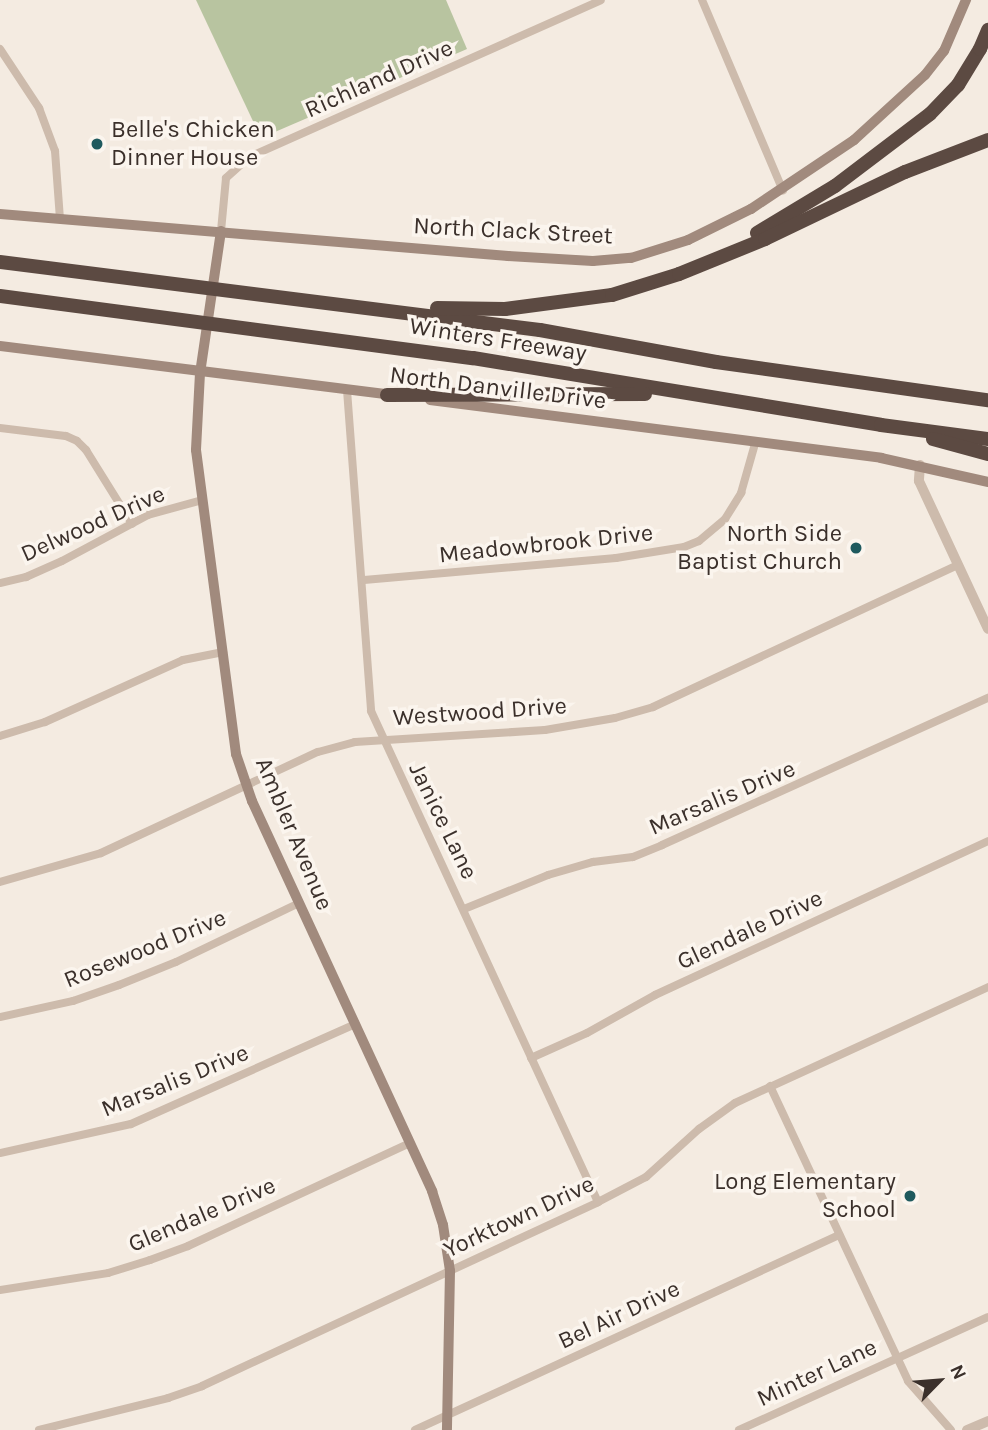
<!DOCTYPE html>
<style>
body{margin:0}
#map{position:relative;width:988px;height:1430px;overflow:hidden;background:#f4ebe1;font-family:Karla,sans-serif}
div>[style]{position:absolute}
.green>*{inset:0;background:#b8c4a0}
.minor>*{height:8px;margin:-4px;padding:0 4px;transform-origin:4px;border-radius:4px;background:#cdbbac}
.tertiary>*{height:10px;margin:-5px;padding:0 5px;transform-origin:5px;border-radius:5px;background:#cdbbac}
.secondary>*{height:10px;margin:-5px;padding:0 5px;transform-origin:5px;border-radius:5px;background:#a18a7d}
.motorway>*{height:14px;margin:-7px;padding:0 7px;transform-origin:7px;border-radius:7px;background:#5c4a42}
.dots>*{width:19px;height:19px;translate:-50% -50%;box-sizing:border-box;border:4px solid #fbf5ee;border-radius:50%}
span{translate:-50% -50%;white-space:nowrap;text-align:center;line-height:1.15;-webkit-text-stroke:7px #fbf5ee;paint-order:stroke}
.street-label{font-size:24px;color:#3b302b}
.poi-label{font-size:24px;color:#3b302b}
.left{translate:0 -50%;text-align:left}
.right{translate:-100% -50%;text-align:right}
.north{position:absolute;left:904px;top:1346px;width:70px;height:70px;-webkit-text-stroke:5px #fbf5ee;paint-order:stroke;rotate:65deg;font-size:19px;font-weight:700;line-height:28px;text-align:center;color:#3b302b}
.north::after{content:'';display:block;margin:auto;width:24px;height:32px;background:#3b302b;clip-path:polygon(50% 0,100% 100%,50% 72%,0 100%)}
</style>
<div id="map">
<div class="green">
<i style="clip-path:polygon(196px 0,446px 0,467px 49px,261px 138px)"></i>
</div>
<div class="minor">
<i style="left:702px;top:0;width:207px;rotate:67deg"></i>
<i style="left:0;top:49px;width:71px;rotate:56.5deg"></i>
<i style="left:39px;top:108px;width:46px;rotate:69.6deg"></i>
<i style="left:55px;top:151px;width:68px;rotate:85.8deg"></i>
<i style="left:221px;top:231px;width:53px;rotate:-84.6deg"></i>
<i style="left:226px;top:178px;width:31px;rotate:-42deg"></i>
<i style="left:249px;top:157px;width:385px;rotate:-24deg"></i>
<i style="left:347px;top:390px;width:322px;rotate:85.7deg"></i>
<i style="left:371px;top:711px;width:541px;rotate:65.19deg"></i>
<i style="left:0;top:428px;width:66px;rotate:6.9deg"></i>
<i style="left:66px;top:436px;width:12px;rotate:24deg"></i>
<i style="left:77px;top:441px;width:13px;rotate:45deg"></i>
<i style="left:86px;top:450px;width:87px;rotate:58.1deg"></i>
<i style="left:364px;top:580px;width:253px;rotate:-5deg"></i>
<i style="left:616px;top:558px;width:69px;rotate:-9.2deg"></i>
<i style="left:684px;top:547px;width:16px;rotate:-22deg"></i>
<i style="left:699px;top:541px;width:34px;rotate:-40deg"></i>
<i style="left:725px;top:519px;width:31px;rotate:-58deg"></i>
<i style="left:741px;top:493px;width:51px;rotate:-74.1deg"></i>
<i style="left:0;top:583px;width:27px;rotate:-13deg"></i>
<i style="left:26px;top:577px;width:39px;rotate:-24deg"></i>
<i style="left:62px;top:561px;width:98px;rotate:-28.1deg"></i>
<i style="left:148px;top:515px;width:56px;rotate:-15.5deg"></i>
<i style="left:0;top:736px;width:47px;rotate:-17.3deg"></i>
<i style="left:45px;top:722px;width:151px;rotate:-24.2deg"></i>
<i style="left:183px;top:660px;width:41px;rotate:-11.3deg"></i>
<i style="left:0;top:882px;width:105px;rotate:-16deg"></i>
<i style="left:101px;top:853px;width:239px;rotate:-25deg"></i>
<i style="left:318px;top:752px;width:38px;rotate:-15deg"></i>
<i style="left:355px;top:742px;width:190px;rotate:-3.6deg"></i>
<i style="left:545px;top:730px;width:71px;rotate:-9.7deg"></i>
<i style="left:615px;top:718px;width:40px;rotate:-16deg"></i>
<i style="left:653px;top:707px;width:336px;rotate:-25deg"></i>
<i style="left:464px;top:909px;width:91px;rotate:-22deg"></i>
<i style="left:548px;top:875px;width:47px;rotate:-16.1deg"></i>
<i style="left:593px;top:862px;width:40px;rotate:-7.1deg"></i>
<i style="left:633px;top:857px;width:31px;rotate:-22deg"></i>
<i style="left:662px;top:845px;width:358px;rotate:-24.3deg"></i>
<i style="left:0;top:1017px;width:75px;rotate:-12.4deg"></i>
<i style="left:73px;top:1001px;width:49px;rotate:-19.2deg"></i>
<i style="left:119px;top:985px;width:61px;rotate:-22deg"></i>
<i style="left:176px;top:962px;width:136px;rotate:-25.6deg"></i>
<i style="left:531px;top:1058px;width:61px;rotate:-24.1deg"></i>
<i style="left:587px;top:1033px;width:78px;rotate:-29.2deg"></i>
<i style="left:655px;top:995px;width:367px;rotate:-24.8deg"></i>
<i style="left:770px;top:1086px;width:326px;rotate:64.9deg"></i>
<i style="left:908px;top:1381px;width:65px;rotate:48.7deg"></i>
<i style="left:0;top:1153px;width:134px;rotate:-12.5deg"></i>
<i style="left:131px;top:1124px;width:246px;rotate:-24deg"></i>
<i style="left:0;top:1290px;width:109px;rotate:-8.9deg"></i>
<i style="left:108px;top:1273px;width:44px;rotate:-17.2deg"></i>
<i style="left:150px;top:1260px;width:40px;rotate:-20.2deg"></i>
<i style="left:188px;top:1246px;width:245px;rotate:-24.9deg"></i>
<i style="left:39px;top:1430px;width:133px;rotate:-13.9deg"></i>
<i style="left:168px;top:1398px;width:36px;rotate:-19deg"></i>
<i style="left:202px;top:1386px;width:437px;rotate:-24.9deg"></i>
<i style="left:598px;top:1202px;width:54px;rotate:-27.5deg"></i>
<i style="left:646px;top:1177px;width:72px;rotate:-42.2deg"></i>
<i style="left:699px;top:1129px;width:44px;rotate:-35.8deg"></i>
<i style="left:735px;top:1103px;width:278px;rotate:-24.6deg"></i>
<i style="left:415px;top:1430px;width:467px;rotate:-24.7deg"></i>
<i style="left:739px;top:1430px;width:273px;rotate:-24.4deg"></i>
</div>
<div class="tertiary">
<i style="left:920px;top:465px;width:16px;rotate:94deg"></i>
<i style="left:919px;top:481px;width:163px;rotate:65deg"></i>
<i style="left:967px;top:1430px;width:23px;rotate:-23deg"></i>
</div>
<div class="secondary">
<i style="left:0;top:214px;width:510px;rotate:4.73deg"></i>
<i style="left:508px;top:256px;width:85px;rotate:3.4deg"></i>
<i style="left:593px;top:261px;width:38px;rotate:-5deg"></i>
<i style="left:631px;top:258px;width:60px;rotate:-17.5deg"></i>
<i style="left:688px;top:240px;width:70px;rotate:-26.2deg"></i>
<i style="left:751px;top:209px;width:124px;rotate:-33.8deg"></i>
<i style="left:854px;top:140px;width:96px;rotate:-42.5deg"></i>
<i style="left:925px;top:75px;width:31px;rotate:-52deg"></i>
<i style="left:944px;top:51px;width:56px;rotate:-66.7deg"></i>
<i style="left:221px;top:231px;width:144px;rotate:98.4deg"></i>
<i style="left:200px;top:373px;width:77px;rotate:93deg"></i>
<i style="left:196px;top:450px;width:307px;rotate:82.5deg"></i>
<i style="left:236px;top:754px;width:50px;rotate:71.2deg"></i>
<i style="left:252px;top:801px;width:430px;rotate:65.2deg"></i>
<i style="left:432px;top:1191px;width:36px;rotate:72deg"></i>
<i style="left:443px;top:1225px;width:47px;rotate:81.3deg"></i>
<i style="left:450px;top:1271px;width:159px;rotate:91.1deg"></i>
<i style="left:0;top:346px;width:396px;rotate:7.1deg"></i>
<i style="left:430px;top:400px;width:455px;rotate:7.3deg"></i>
<i style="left:881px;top:458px;width:110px;rotate:12.6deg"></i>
</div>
<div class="motorway">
<i style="left:757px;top:233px;width:91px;rotate:-31.1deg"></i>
<i style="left:835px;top:186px;width:119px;rotate:-37.2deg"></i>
<i style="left:930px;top:114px;width:40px;rotate:-46deg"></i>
<i style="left:958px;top:85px;width:42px;rotate:-58.6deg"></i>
<i style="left:980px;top:49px;width:21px;rotate:-67deg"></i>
<i style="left:0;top:262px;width:544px;rotate:7.18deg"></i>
<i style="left:540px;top:330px;width:179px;rotate:10.3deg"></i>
<i style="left:716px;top:362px;width:275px;rotate:8deg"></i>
<i style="left:0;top:296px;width:477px;rotate:7.5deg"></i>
<i style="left:473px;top:358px;width:413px;rotate:9.3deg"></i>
<i style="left:881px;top:425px;width:108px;rotate:7.5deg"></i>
<i style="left:437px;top:308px;width:68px;rotate:0.8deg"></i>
<i style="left:505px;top:309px;width:108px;rotate:-7.5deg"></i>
<i style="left:612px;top:295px;width:70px;rotate:-17.4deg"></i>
<i style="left:679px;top:274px;width:93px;rotate:-22.1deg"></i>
<i style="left:765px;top:239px;width:155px;rotate:-25.6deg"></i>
<i style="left:905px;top:172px;width:89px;rotate:-21.1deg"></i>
<i style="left:387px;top:395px;width:258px;rotate:-0.2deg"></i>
<i style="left:933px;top:439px;width:57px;rotate:15.3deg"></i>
</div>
<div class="dots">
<i style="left:97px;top:144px;background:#1f5a5e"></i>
<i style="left:856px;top:548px;background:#1f5a5e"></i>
<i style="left:910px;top:1196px;background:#1f5a5e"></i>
</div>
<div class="street-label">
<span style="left:379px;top:79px;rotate:-24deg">Richland Drive</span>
<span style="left:513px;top:231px;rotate:3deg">North Clack Street</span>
<span style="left:498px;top:340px;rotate:9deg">Winters Freeway</span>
<span style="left:498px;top:388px;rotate:7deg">North Danville Drive</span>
<span style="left:93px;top:524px;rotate:-24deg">Delwood Drive</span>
<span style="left:546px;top:544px;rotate:-6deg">Meadowbrook Drive</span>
<span style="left:480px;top:712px;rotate:-4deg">Westwood Drive</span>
<span style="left:722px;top:798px;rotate:-23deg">Marsalis Drive</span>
<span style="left:443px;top:821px;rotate:64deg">Janice Lane</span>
<span style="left:294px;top:834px;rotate:67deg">Ambler Avenue</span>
<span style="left:750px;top:930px;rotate:-25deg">Glendale Drive</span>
<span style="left:145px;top:949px;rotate:-22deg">Rosewood Drive</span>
<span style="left:175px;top:1081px;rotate:-22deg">Marsalis Drive</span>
<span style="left:202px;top:1215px;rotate:-23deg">Glendale Drive</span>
<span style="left:519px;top:1217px;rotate:-25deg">Yorktown Drive</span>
<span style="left:619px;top:1315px;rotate:-25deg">Bel Air Drive</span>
<span style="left:817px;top:1373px;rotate:-25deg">Minter Lane</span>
</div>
<div class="poi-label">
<span class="left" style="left:111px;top:144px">Belle's Chicken<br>Dinner House</span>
<span class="right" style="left:842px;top:548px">North Side<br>Baptist Church</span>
<span class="right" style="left:896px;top:1196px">Long Elementary<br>School</span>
</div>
<div class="north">N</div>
</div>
